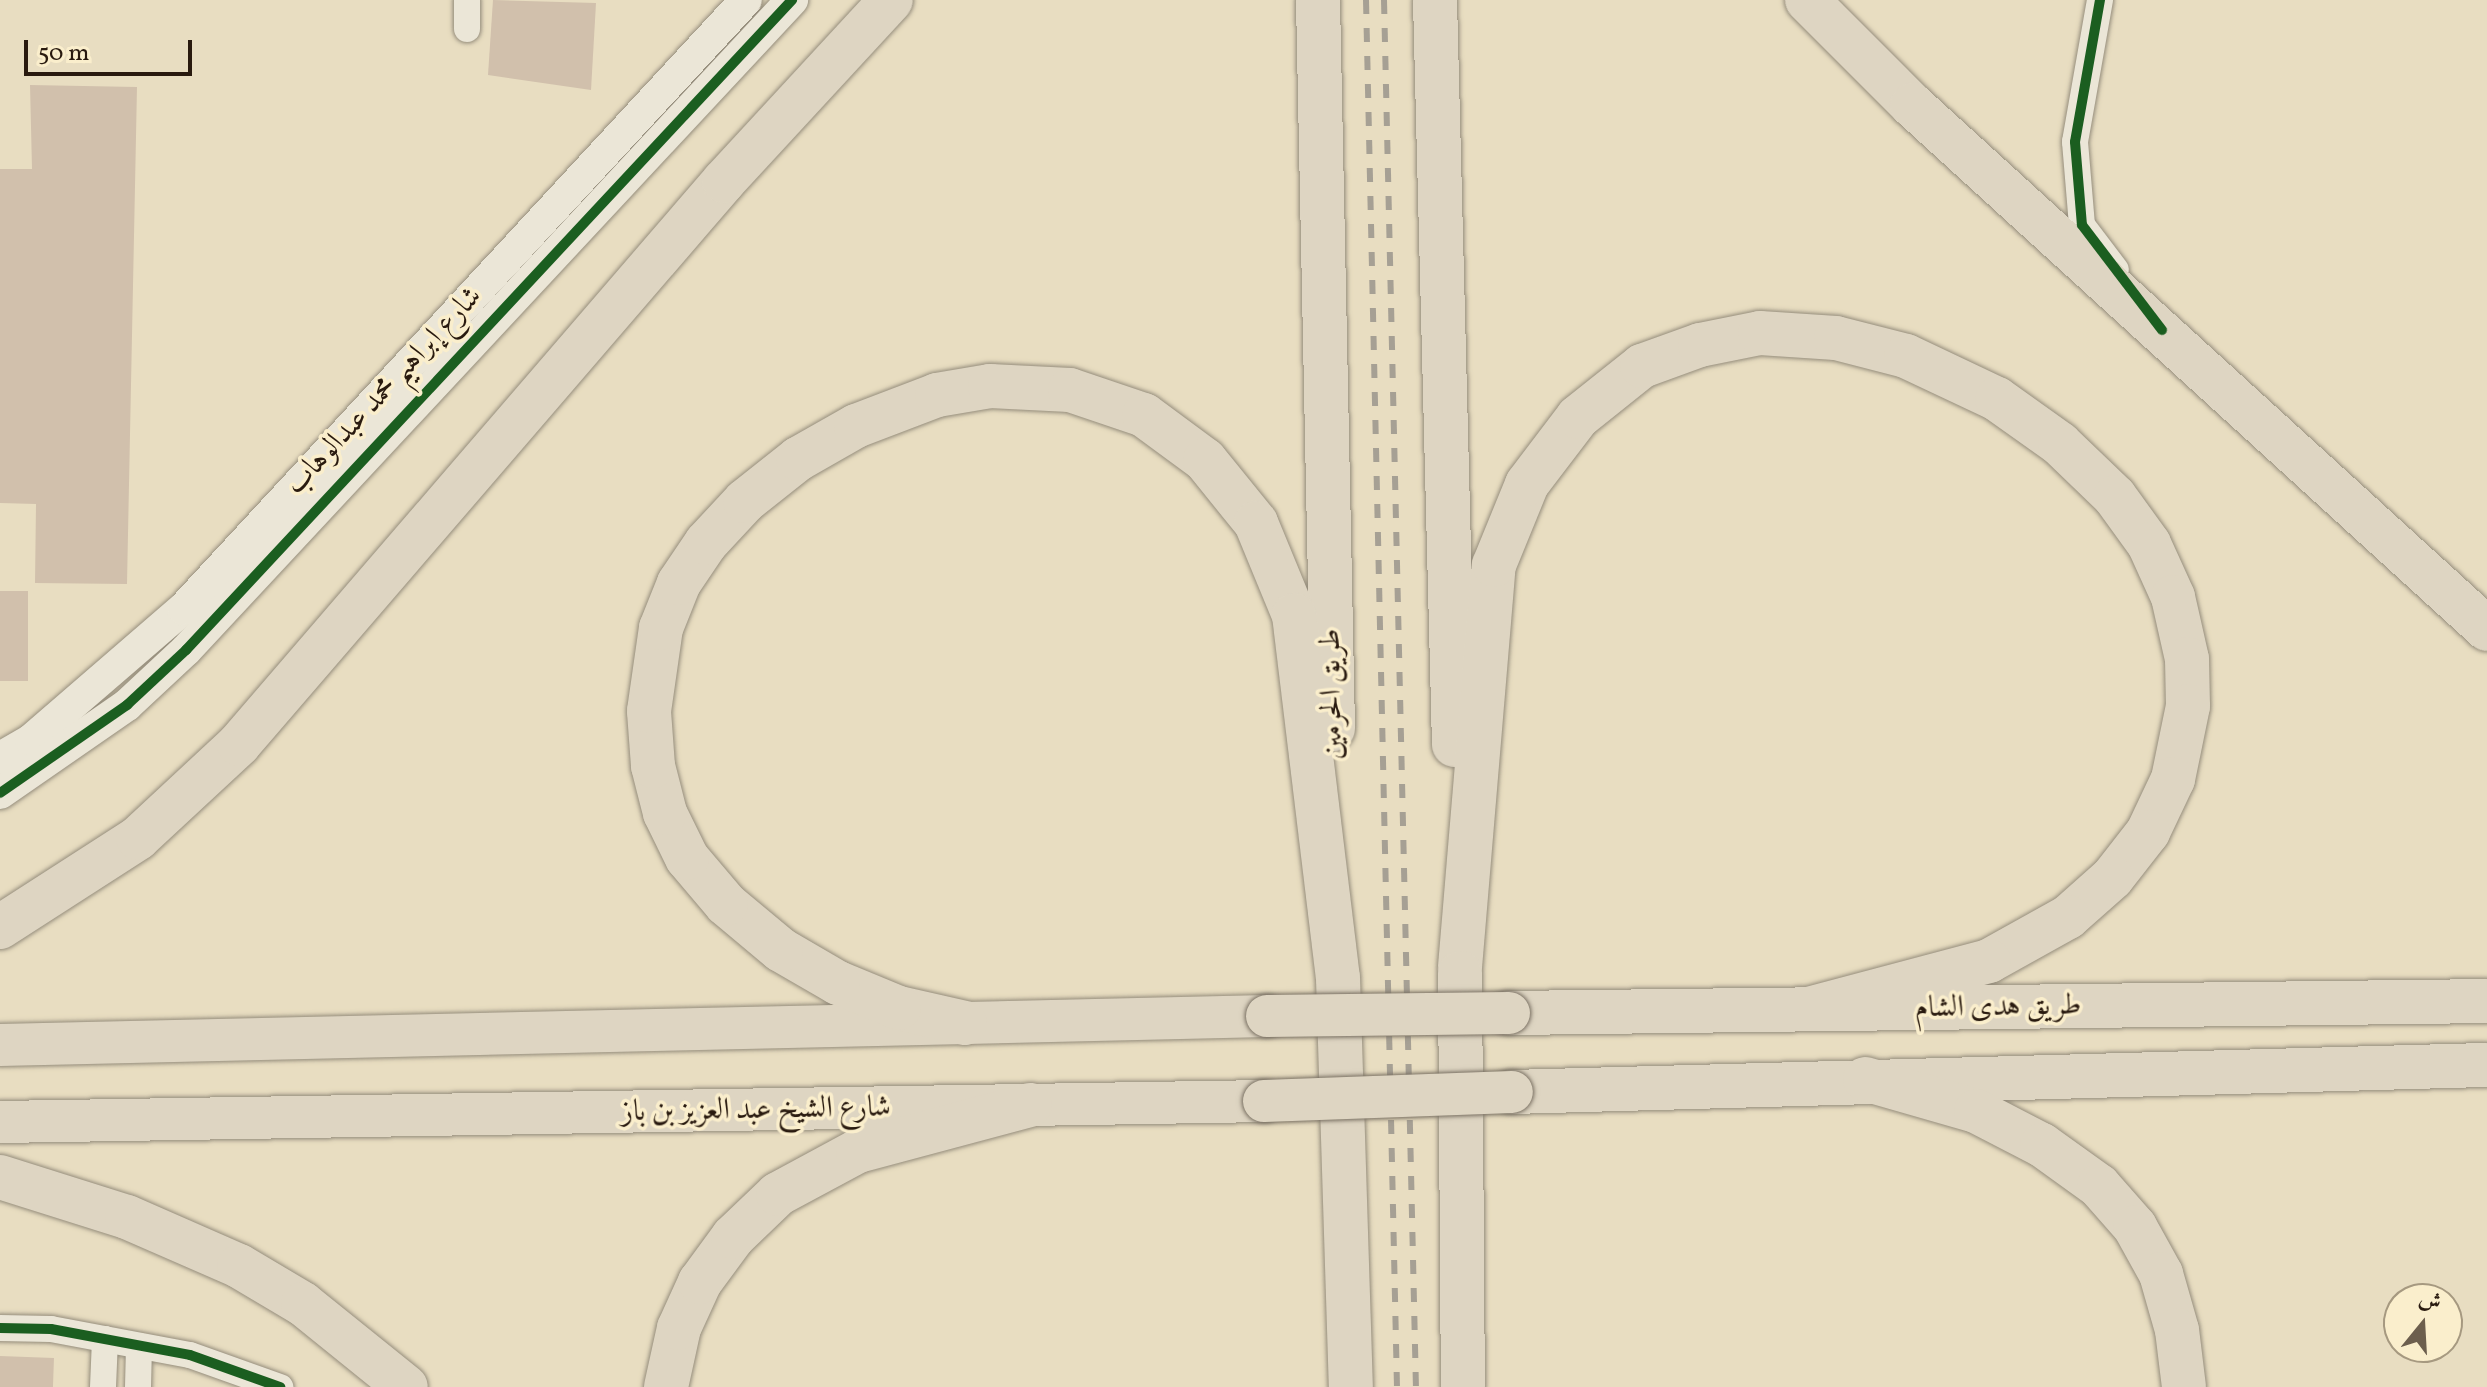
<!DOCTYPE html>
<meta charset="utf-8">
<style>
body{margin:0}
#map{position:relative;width:2487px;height:1387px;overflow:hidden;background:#e8ddc1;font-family:Vollkorn,Amiri,serif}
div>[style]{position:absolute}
.building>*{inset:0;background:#d1c0ac;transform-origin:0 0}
.roads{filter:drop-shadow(0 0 2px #958d7c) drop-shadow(0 0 2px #958d7c)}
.minor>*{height:26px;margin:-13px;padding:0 13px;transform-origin:13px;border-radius:13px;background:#ebe6d7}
.tertiary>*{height:32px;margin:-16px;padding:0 16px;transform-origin:16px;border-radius:16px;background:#ebe6d7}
.primary>*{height:42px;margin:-21px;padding:0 21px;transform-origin:21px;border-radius:21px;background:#ded5c2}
.trunk>*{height:44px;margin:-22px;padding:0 22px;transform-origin:22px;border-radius:22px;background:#ded5c2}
.motorway>*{height:44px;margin:-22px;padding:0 22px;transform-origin:22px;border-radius:22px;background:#ded5c2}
.rail>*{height:6px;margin-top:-3px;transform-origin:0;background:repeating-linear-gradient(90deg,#a6a094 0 14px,transparent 0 28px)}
.bridges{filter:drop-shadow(0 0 2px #7b7264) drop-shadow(0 0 2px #7b7264)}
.primary-bridge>*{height:42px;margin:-21px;padding:0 21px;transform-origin:21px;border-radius:21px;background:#ded5c2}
.cycleway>*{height:10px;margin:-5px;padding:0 5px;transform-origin:5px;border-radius:5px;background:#1b5e20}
span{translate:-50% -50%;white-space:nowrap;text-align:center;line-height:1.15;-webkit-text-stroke:7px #faeecc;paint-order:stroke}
.street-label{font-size:30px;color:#291a0f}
.north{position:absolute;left:2383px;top:1283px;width:80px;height:80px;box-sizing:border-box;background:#faeecc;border:2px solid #a69980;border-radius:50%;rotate:18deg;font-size:22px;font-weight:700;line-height:32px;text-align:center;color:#291a0f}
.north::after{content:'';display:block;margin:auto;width:28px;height:36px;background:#6c5e4d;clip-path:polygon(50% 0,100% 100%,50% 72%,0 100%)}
.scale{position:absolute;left:24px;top:40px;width:168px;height:36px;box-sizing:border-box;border:4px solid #291a0f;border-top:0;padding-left:10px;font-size:24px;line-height:28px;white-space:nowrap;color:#291a0f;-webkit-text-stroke:6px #faeecc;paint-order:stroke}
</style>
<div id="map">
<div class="building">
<i style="clip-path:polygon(493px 0,596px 3px,591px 90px,488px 75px)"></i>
<i style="clip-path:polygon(30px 85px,137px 87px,127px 584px,35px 583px,36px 504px,0 503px,0 169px,32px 169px)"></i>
<i style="left:0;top:591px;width:28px;height:90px"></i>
<i style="left:0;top:1356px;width:54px;height:31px;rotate:2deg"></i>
</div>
<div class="roads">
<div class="minor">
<i style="left:2100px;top:0;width:144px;rotate:100deg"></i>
<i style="left:2075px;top:142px;width:83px;rotate:85.2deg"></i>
<i style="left:2082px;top:225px;width:56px;rotate:52.9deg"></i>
<i style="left:467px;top:29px;width:29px;rotate:-90deg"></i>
<i style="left:0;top:1328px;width:51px;rotate:1.1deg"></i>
<i style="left:51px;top:1329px;width:141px;rotate:10.6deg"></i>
<i style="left:190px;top:1355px;width:96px;rotate:19.6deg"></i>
<i style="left:103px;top:1387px;width:48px;rotate:-87.6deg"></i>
<i style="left:138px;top:1387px;width:41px;rotate:-88.6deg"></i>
</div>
<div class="tertiary">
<i style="left:0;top:758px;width:36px;rotate:-30deg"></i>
<i style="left:31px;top:740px;width:201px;rotate:-40.8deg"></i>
<i style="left:183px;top:609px;width:829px;rotate:-47.25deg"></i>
<i style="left:0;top:793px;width:155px;rotate:-34.7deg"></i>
<i style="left:127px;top:705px;width:81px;rotate:-43deg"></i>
<i style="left:186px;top:650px;width:889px;rotate:-47.01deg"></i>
</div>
<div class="primary">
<i style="left:0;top:1045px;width:1267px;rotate:-1.31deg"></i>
<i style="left:0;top:1122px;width:1264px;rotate:-0.95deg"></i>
</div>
<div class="trunk">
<i style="left:1512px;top:1092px;width:975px;rotate:-1.59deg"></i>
</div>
<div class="motorway">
<i style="left:1318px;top:0;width:729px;rotate:88.82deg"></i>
<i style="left:1435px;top:0;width:745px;rotate:88.54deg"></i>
<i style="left:1807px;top:0;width:148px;rotate:45deg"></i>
<i style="left:1912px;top:105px;width:778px;rotate:42.34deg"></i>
<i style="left:0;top:927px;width:164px;rotate:-32.8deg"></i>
<i style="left:138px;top:838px;width:138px;rotate:-42.9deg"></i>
<i style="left:239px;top:744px;width:743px;rotate:-49.26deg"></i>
<i style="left:724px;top:181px;width:246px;rotate:-47.3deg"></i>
<i style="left:1460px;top:967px;width:403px;rotate:-85.2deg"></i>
<i style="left:1494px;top:565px;width:87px;rotate:-67.8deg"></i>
<i style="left:1527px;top:484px;width:84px;rotate:-52.7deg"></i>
<i style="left:1578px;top:417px;width:82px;rotate:-38.6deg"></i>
<i style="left:1642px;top:366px;width:62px;rotate:-19.9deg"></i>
<i style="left:1700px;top:345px;width:61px;rotate:-11.3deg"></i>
<i style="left:1760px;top:333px;width:76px;rotate:3.8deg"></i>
<i style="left:1836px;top:338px;width:72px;rotate:14.4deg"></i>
<i style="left:1906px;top:356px;width:101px;rotate:25.3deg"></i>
<i style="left:1997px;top:399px;width:77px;rotate:35.5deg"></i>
<i style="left:2060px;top:444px;width:76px;rotate:43.9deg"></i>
<i style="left:2115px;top:497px;width:58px;rotate:54.1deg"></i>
<i style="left:2149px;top:544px;width:58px;rotate:65.6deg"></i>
<i style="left:2173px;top:597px;width:64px;rotate:77.3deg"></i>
<i style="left:2187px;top:659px;width:47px;rotate:88.8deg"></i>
<i style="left:2188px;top:706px;width:75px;rotate:101.6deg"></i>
<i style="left:2173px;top:779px;width:59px;rotate:115.3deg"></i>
<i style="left:2148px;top:832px;width:58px;rotate:128deg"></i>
<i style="left:2112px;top:878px;width:59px;rotate:138.4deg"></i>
<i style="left:2068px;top:917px;width:90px;rotate:150.9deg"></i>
<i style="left:1989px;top:961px;width:186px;rotate:165.1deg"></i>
<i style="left:1460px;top:973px;width:414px;rotate:89.6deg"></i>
<i style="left:1338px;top:978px;width:409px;rotate:88.2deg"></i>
<i style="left:1509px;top:1013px;width:978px;rotate:-0.7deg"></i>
<i style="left:965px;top:1023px;width:68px;rotate:-167.2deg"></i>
<i style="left:899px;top:1008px;width:66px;rotate:-157.7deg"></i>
<i style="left:838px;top:983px;width:66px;rotate:-149.9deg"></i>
<i style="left:781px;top:950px;width:72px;rotate:-140.1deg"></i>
<i style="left:726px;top:904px;width:60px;rotate:-130.3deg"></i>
<i style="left:687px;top:858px;width:50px;rotate:-116.1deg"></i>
<i style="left:665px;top:813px;width:49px;rotate:-104.3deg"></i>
<i style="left:653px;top:766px;width:55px;rotate:-94.2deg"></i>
<i style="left:649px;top:711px;width:84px;rotate:-81.8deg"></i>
<i style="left:661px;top:628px;width:48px;rotate:-68.2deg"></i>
<i style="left:679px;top:583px;width:48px;rotate:-56deg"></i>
<i style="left:706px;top:543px;width:57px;rotate:-47.1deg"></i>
<i style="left:745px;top:501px;width:68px;rotate:-38.4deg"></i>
<i style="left:798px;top:459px;width:67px;rotate:-29.6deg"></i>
<i style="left:856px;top:426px;width:87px;rotate:-20.9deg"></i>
<i style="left:937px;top:395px;width:54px;rotate:-9.6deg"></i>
<i style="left:990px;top:386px;width:80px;rotate:2.9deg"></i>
<i style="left:1070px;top:390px;width:78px;rotate:18.7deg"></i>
<i style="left:1144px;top:415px;width:76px;rotate:36.4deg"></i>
<i style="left:1205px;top:460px;width:81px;rotate:51deg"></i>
<i style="left:1256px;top:523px;width:100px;rotate:67.6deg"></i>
<i style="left:1294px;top:615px;width:364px;rotate:83.1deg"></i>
<i style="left:1865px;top:1079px;width:116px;rotate:16.1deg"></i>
<i style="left:1976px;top:1111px;width:74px;rotate:27.3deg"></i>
<i style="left:2042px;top:1145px;width:70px;rotate:35.7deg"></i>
<i style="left:2099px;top:1186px;width:55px;rotate:48.7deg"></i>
<i style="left:2135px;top:1227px;width:54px;rotate:61deg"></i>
<i style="left:2161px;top:1274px;width:58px;rotate:74.1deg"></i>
<i style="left:2177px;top:1330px;width:57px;rotate:83deg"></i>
<i style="left:0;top:1177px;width:133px;rotate:17.5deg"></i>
<i style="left:127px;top:1217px;width:122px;rotate:23.6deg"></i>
<i style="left:239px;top:1266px;width:74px;rotate:30.7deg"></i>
<i style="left:303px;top:1304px;width:132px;rotate:38.9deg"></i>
<i style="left:666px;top:1387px;width:60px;rotate:-77.6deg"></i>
<i style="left:679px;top:1328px;width:51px;rotate:-65.5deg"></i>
<i style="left:700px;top:1282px;width:56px;rotate:-53.7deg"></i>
<i style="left:733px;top:1237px;width:62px;rotate:-43.7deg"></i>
<i style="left:778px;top:1194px;width:91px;rotate:-28.3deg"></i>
<i style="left:858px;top:1151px;width:178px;rotate:-15deg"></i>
</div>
</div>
<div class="rail">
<i style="left:1366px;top:0;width:1387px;rotate:88.72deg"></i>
<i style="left:1384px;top:0;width:1387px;rotate:88.68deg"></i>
</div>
<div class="bridges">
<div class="primary-bridge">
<i style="left:1267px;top:1016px;width:242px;rotate:-0.7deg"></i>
<i style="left:1264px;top:1101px;width:248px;rotate:-2.1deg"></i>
</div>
</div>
<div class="cycleway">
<i style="left:2100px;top:0;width:144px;rotate:100deg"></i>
<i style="left:2075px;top:142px;width:83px;rotate:85.2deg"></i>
<i style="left:2082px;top:225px;width:132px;rotate:52.7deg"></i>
<i style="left:0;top:793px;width:155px;rotate:-34.7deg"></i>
<i style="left:127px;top:705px;width:81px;rotate:-43deg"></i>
<i style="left:186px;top:650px;width:889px;rotate:-47.01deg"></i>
<i style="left:0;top:1328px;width:51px;rotate:1.1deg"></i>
<i style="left:51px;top:1329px;width:141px;rotate:10.6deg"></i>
<i style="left:190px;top:1355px;width:96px;rotate:19.6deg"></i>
</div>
<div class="street-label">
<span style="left:384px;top:391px;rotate:-47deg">شارع إبراهيم محمد عبدالوهاب</span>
<span style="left:1332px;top:694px;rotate:-91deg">طريق الحرمين</span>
<span style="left:1998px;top:1007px;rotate:-1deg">طريق هدى الشام</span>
<span style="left:756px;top:1110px;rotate:-1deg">شارع الشيخ عبد العزيز بن باز</span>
</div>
<div class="north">ش</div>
<div class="scale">50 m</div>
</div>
